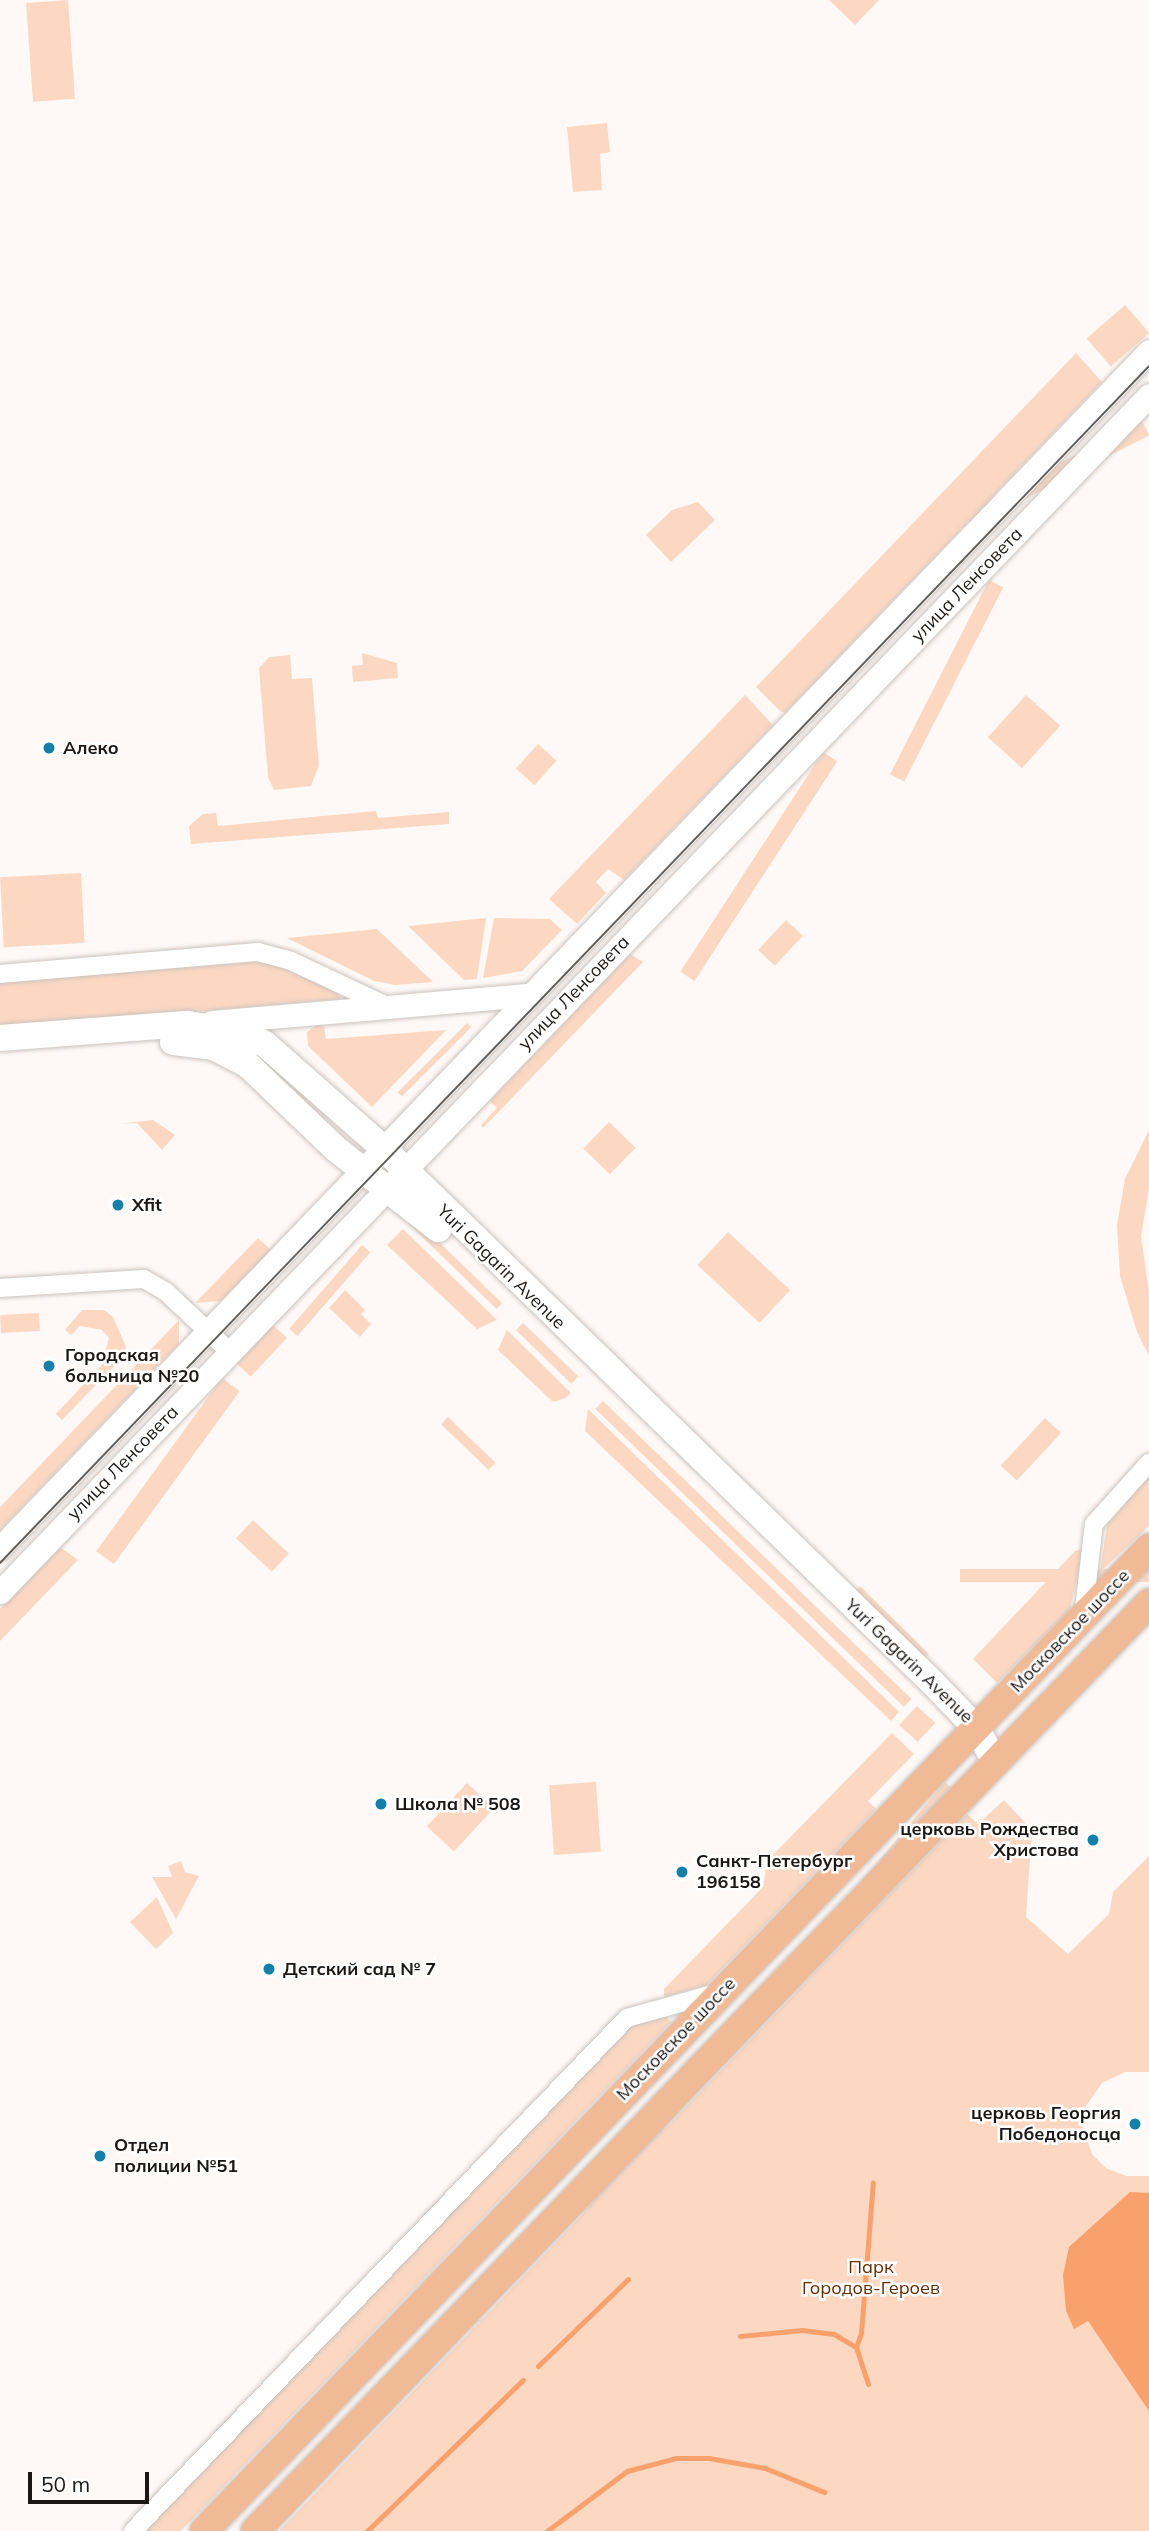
<!DOCTYPE html>
<meta charset="utf-8">
<style>
body{margin:0}
#map{position:relative;width:1149px;height:2531px;overflow:hidden;background:#fef9f7;font-family:Mulish,sans-serif}
div>[style]{position:absolute}
.green>*{inset:0;background:#fcd8c3;transform-origin:0 0}
.water>*{inset:0;background:#f8a16c}
.stream>*{height:5px;margin:-2.5px;padding:0 2.5px;transform-origin:2.5px;border-radius:2.5px;background:#f8a16c}
.roads{filter:drop-shadow(0 0 2px #c9c2bd) drop-shadow(0 0 2px #c9c2bd)}
.minor>*{height:18px;margin:-9px;padding:0 9px;transform-origin:9px;border-radius:9px;background:#fff}
.tertiary>*{height:23px;margin:-11.5px;padding:0 11.5px;transform-origin:11.5px;border-radius:11.5px;background:#fff}
.secondary>*{height:26px;margin:-13px;padding:0 13px;transform-origin:13px;border-radius:13px;background:#fff}
.primary>*{height:28px;margin:-14px;padding:0 14px;transform-origin:14px;border-radius:14px;background:#f1ba97}
.tram>*{height:2px;margin:-1px;padding:0 1px;transform-origin:1px;border-radius:1px;background:#625f5d}
.dots>*{width:19px;height:19px;translate:-50% -50%;box-sizing:border-box;border:4px solid #fff;border-radius:50%}
span{translate:-50% -50%;white-space:nowrap;text-align:center;line-height:1.15;-webkit-text-stroke:5px #fff;paint-order:stroke}
.street-label{font-size:18px;color:#1a1715}
.poi-label{font-size:18px;color:#1a1715;font-weight:700}
.left{translate:0 -50%;text-align:left}
.right{translate:-100% -50%;text-align:right}
.park-label{font-size:18px;color:#622c01}
.scale{position:absolute;left:28px;top:2472px;width:121px;height:32px;box-sizing:border-box;border:4px solid #1a1715;border-top:0;padding-left:9px;font-size:21px;line-height:24px;white-space:nowrap;color:#1a1715;-webkit-text-stroke:5px #fff;paint-order:stroke}
</style>
<div id="map">
<div class="green">
<i style="left:68px;top:0;width:99px;height:42px;rotate:86deg"></i>
<i style="clip-path:polygon(829px 0,879px 0,855px 25px)"></i>
<i style="clip-path:polygon(607px 123px,610px 152px,600px 154px,602px 190px,573px 192px,567px 127px)"></i>
<i style="left:1125px;top:305px;width:37px;height:51px;rotate:49deg"></i>
<i style="clip-path:polygon(1076px 353px,1102px 382px,785px 713px,780px 711px,756px 687px)"></i>
<i style="left:1142px;top:421px;width:16px;height:199px;rotate:63deg"></i>
<i style="clip-path:polygon(698px 502px,715px 520px,671px 562px,646px 535px,672px 510px)"></i>
<i style="left:989px;top:580px;width:16px;height:218px;rotate:27deg"></i>
<i style="clip-path:polygon(362px 653px,397px 663px,398px 678px,353px 682px,352px 666px,363px 665px)"></i>
<i style="clip-path:polygon(290px 655px,292px 679px,312px 678px,319px 765px,311px 786px,274px 790px,268px 777px,259px 668px,269px 657px)"></i>
<i style="clip-path:polygon(745px 695px,773px 725px,624px 880px,608px 869px,596px 882px,606px 893px,577px 924px,549px 899px)"></i>
<i style="left:1026px;top:695px;width:46px;height:57px;rotate:42deg"></i>
<i style="left:538px;top:744px;width:25px;height:33px;rotate:42deg"></i>
<i style="left:823px;top:752px;width:17px;height:262px;rotate:33deg"></i>
<i style="clip-path:polygon(376px 811px,378px 818px,449px 812px,449px 824px,191px 844px,189px 826px,203px 814px,216px 813px,218px 826px)"></i>
<i style="left:81px;top:873px;width:70px;height:81px;rotate:87deg"></i>
<i style="clip-path:polygon(486px 918px,477px 979px,464px 980px,408px 926px)"></i>
<i style="clip-path:polygon(494px 918px,550px 919px,562px 930px,522px 971px,483px 978px)"></i>
<i style="left:786px;top:920px;width:23px;height:41px;rotate:43deg"></i>
<i style="clip-path:polygon(377px 929px,433px 982px,395px 985px,374px 981px,287px 938px)"></i>
<i style="clip-path:polygon(630px 954px,643px 962px,483px 1128px,481px 1125px,497px 1108px,490px 1101px)"></i>
<i style="clip-path:polygon(256px 962px,279px 966px,338px 992px,340px 999px,0 1029px,0 982px)"></i>
<i style="left:467px;top:1023px;width:6px;height:98px;rotate:45deg"></i>
<i style="clip-path:polygon(317px 1025px,324px 1027px,326px 1039px,446px 1030px,372px 1107px,308px 1046px,307px 1032px)"></i>
<i style="clip-path:polygon(153px 1120px,175px 1135px,162px 1150px,137px 1123px,119px 1124px)"></i>
<i style="left:609px;top:1122px;width:37px;height:37px;rotate:44deg"></i>
<i style="clip-path:polygon(1149px 1130px,1149px 1189px,1141px 1236px,1149px 1292px,1149px 1356px,1137px 1332px,1120px 1276px,1117px 1225px,1125px 1179px)"></i>
<i style="left:413px;top:1217px;width:124px;height:8px;rotate:44deg"></i>
<i style="clip-path:polygon(403px 1229px,497px 1320px,477px 1329px,387px 1245px)"></i>
<i style="left:728px;top:1232px;width:85px;height:45px;rotate:43deg"></i>
<i style="clip-path:polygon(258px 1238px,271px 1250px,221px 1301px,195px 1303px)"></i>
<i style="left:362px;top:1245px;width:11px;height:111px;rotate:41deg"></i>
<i style="clip-path:polygon(345px 1290px,365px 1310px,361px 1314px,371px 1324px,360px 1337px,329px 1308px)"></i>
<i style="clip-path:polygon(82px 1310px,104px 1310px,113px 1317px,126px 1347px,123px 1357px,62px 1420px,56px 1414px,109px 1357px,105px 1352px,109px 1338px,102px 1330px,80px 1326px,71px 1335px,65px 1330px)"></i>
<i style="left:39px;top:1313px;width:18px;height:39px;rotate:87deg"></i>
<i style="clip-path:polygon(179px 1320px,179px 1344px,0 1530px,0 1507px)"></i>
<i style="left:523px;top:1323px;width:77px;height:10px;rotate:44deg"></i>
<i style="left:273px;top:1325px;width:19px;height:53px;rotate:43deg"></i>
<i style="clip-path:polygon(507px 1330px,571px 1393px,566px 1398px,553px 1402px,498px 1350px)"></i>
<i style="left:222px;top:1378px;width:22px;height:214px;rotate:36deg"></i>
<i style="left:603px;top:1401px;width:429px;height:11px;rotate:44deg"></i>
<i style="clip-path:polygon(588px 1409px,899px 1712px,891px 1721px,585px 1431px)"></i>
<i style="left:448px;top:1417px;width:66px;height:10px;rotate:44deg"></i>
<i style="left:1045px;top:1418px;width:22px;height:65px;rotate:43deg"></i>
<i style="clip-path:polygon(1149px 1475px,1149px 1526px,1100px 1572px,1107px 1525px)"></i>
<i style="left:253px;top:1520px;width:49px;height:25px;rotate:43deg"></i>
<i style="clip-path:polygon(60px 1547px,78px 1560px,0 1641px,0 1609px)"></i>
<i style="clip-path:polygon(1084px 1548px,1070px 1609px,997px 1683px,973px 1659px,1075px 1551px)"></i>
<i style="left:1149px;top:1569px;width:13px;height:189px;rotate:90deg"></i>
<i style="clip-path:polygon(860px 1586px,929px 1654px,922px 1661px,855px 1591px)"></i>
<i style="left:917px;top:1706px;width:25px;height:26px;rotate:43deg"></i>
<i style="clip-path:polygon(892px 1733px,914px 1754px,868px 1801px,876px 1809px,707px 1985px,664px 1997px,664px 1989px,763px 1887px,767px 1861px)"></i>
<i style="left:596px;top:1782px;width:70px;height:47px;rotate:86deg"></i>
<i style="left:945px;top:1782px;width:8px;height:1039px;rotate:40deg"></i>
<i style="left:467px;top:1783px;width:37px;height:59px;rotate:43deg"></i>
<i style="clip-path:polygon(1004px 1800px,1032px 1830px,1026px 1917px,1068px 1954px,1109px 1914px,1113px 1892px,1149px 1856px,1149px 2072px,1125px 2072px,1102px 2083px,1086px 2106px,1083px 2127px,1092px 2154px,1106px 2168px,1126px 2176px,1149px 2176px,1149px 2531px,279px 2531px,967px 1814px,978px 1824px)"></i>
<i style="clip-path:polygon(181px 1861px,185px 1872px,199px 1876px,176px 1919px,152px 1877px,172px 1877px,168px 1866px)"></i>
<i style="clip-path:polygon(157px 1897px,173px 1933px,156px 1949px,130px 1922px)"></i>
<i style="clip-path:polygon(658px 2017px,666px 2016px,671px 2022px,181px 2531px,142px 2531px,630px 2026px)"></i>
</div>
<div class="water">
<i style="clip-path:polygon(1130px 2192px,1149px 2193px,1149px 2411px,1088px 2321px,1074px 2329px,1066px 2311px,1063px 2275px,1069px 2247px)"></i>
</div>
<div class="stream">
<i style="left:740px;top:2336px;width:62px;rotate:-5.5deg"></i>
<i style="left:802px;top:2330px;width:32px;rotate:7deg"></i>
<i style="left:834px;top:2334px;width:26px;rotate:31deg"></i>
<i style="left:856px;top:2347px;width:39px;rotate:72deg"></i>
<i style="left:856px;top:2347px;width:15px;rotate:-70deg"></i>
<i style="left:861px;top:2333px;width:151px;rotate:-85.5deg"></i>
<i style="left:538px;top:2366px;width:125px;rotate:-44deg"></i>
<i style="left:367px;top:2531px;width:217px;rotate:-44.1deg"></i>
<i style="left:547px;top:2531px;width:100px;rotate:-36.9deg"></i>
<i style="left:627px;top:2471px;width:51px;rotate:-14.9deg"></i>
<i style="left:676px;top:2458px;width:33px"></i>
<i style="left:709px;top:2458px;width:57px;rotate:10.1deg"></i>
<i style="left:765px;top:2468px;width:64px;rotate:22.1deg"></i>
</div>
<div class="roads">
<div class="minor">
<i style="left:0;top:974px;width:259px;rotate:-4.9deg"></i>
<i style="left:258px;top:952px;width:34px;rotate:15deg"></i>
<i style="left:291px;top:961px;width:108px;rotate:25.1deg"></i>
<i style="left:0;top:1288px;width:144px;rotate:-3.6deg"></i>
<i style="left:144px;top:1279px;width:24px;rotate:30deg"></i>
<i style="left:165px;top:1291px;width:89px;rotate:43.2deg"></i>
<i style="left:1083px;top:1617px;width:94px;rotate:-83.3deg"></i>
<i style="left:1094px;top:1524px;width:82px;rotate:-48deg"></i>
<i style="left:133px;top:2531px;width:712px;rotate:-46.08deg"></i>
<i style="left:627px;top:2018px;width:97px;rotate:-15.6deg"></i>
</div>
<div class="tertiary">
<i style="left:212px;top:1022px;width:319px;rotate:-4.9deg"></i>
<i style="left:0;top:1548px;width:1659px;rotate:-46.17deg"></i>
<i style="left:0;top:1592px;width:1659px;rotate:-46.17deg"></i>
</div>
<div class="secondary">
<i style="left:0;top:1038px;width:189px;rotate:-4.3deg"></i>
<i style="left:188px;top:1024px;width:50px;rotate:9.3deg"></i>
<i style="left:237px;top:1032px;width:30px;rotate:23deg"></i>
<i style="left:265px;top:1044px;width:157px;rotate:41.4deg"></i>
<i style="left:383px;top:1148px;width:767px;rotate:44.21deg"></i>
<i style="left:933px;top:1683px;width:62px;rotate:46.3deg"></i>
<i style="left:976px;top:1728px;width:40px;rotate:60.3deg"></i>
<i style="left:173px;top:1042px;width:40px;rotate:7.1deg"></i>
<i style="left:213px;top:1047px;width:38px;rotate:27deg"></i>
<i style="left:247px;top:1064px;width:123px;rotate:43.7deg"></i>
<i style="left:336px;top:1149px;width:130px;rotate:38.1deg"></i>
</div>
<div class="primary">
<i style="left:204px;top:2531px;width:1364px;rotate:-46.13deg"></i>
<i style="left:255px;top:2531px;width:1289px;rotate:-46.07deg"></i>
</div>
</div>
<div class="tram">
<i style="left:0;top:1563px;width:1659px;rotate:-46.17deg"></i>
</div>
<div class="dots">
<i style="left:49px;top:748px;background:#167fa8"></i>
<i style="left:118px;top:1205px;background:#167fa8"></i>
<i style="left:49px;top:1366px;background:#167fa8"></i>
<i style="left:381px;top:1804px;background:#167fa8"></i>
<i style="left:1093px;top:1840px;background:#167fa8"></i>
<i style="left:682px;top:1872px;background:#167fa8"></i>
<i style="left:269px;top:1969px;background:#167fa8"></i>
<i style="left:1135px;top:2124px;background:#167fa8"></i>
<i style="left:100px;top:2156px;background:#167fa8"></i>
</div>
<div class="street-label">
<span style="left:967px;top:585px;rotate:-46deg">улица Ленсовета</span>
<span style="left:574px;top:993px;rotate:-46deg">улица Ленсовета</span>
<span style="left:501px;top:1267px;rotate:44deg">Yuri Gagarin Avenue</span>
<span style="left:123px;top:1463px;rotate:-46deg">улица Ленсовета</span>
<span style="left:1070px;top:1631px;rotate:-46deg">Московское шоссе</span>
<span style="left:909px;top:1661px;rotate:44deg">Yuri Gagarin Avenue</span>
<span style="left:676px;top:2039px;rotate:-46deg">Московское шоссе</span>
</div>
<div class="poi-label">
<span class="left" style="left:63px;top:748px">Алеко</span>
<span class="left" style="left:132px;top:1205px">Xfit</span>
<span class="left" style="left:65px;top:1366px">Городская<br>больница №20</span>
<span class="left" style="left:395px;top:1804px">Школа № 508</span>
<span class="right" style="left:1079px;top:1840px">церковь Рождества<br>Христова</span>
<span class="left" style="left:696px;top:1872px">Санкт-Петербург<br>196158</span>
<span class="left" style="left:283px;top:1969px">Детский сад № 7</span>
<span class="right" style="left:1121px;top:2124px">церковь Георгия<br>Победоносца</span>
<span class="left" style="left:114px;top:2156px">Отдел<br>полиции №51</span>
</div>
<div class="park-label">
<span style="left:871px;top:2278px">Парк<br>Городов-Героев</span>
</div>
<div class="scale">50 m</div>
</div>
